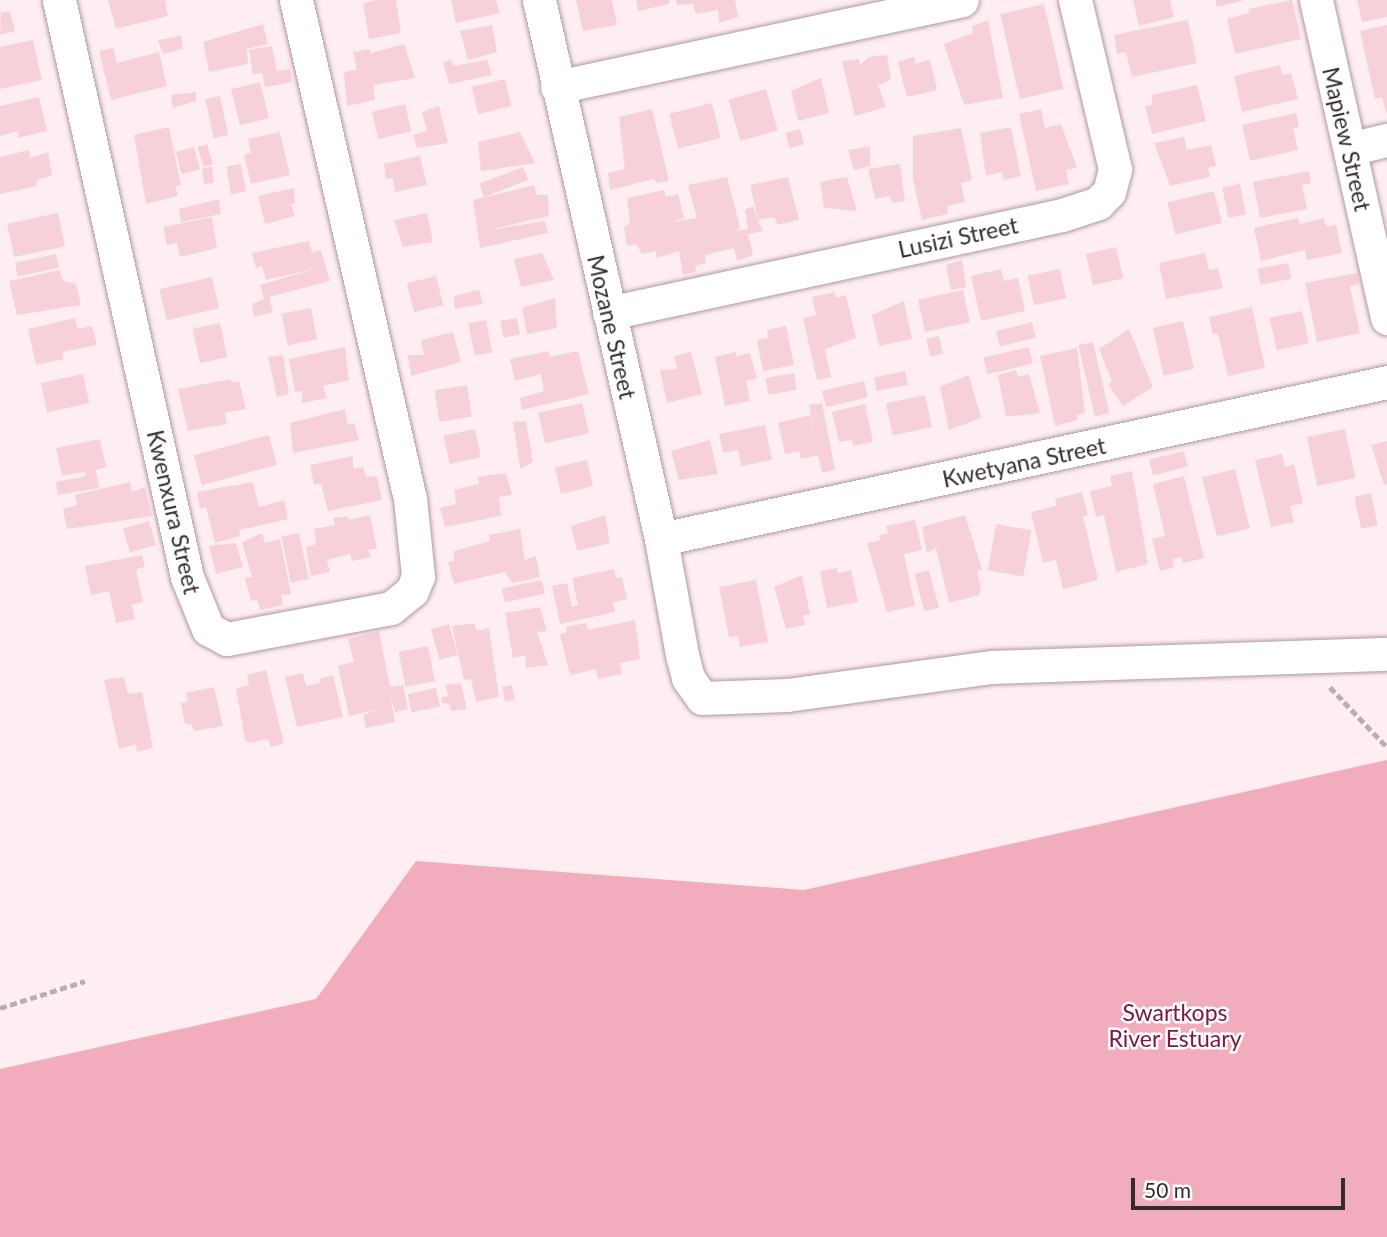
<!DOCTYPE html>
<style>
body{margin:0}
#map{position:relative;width:1387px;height:1237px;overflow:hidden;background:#feeef2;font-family:Lato,sans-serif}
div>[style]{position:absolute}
.green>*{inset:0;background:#f1adbd}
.building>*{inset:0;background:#f7d1d9;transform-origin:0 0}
.path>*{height:4.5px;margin-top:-2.25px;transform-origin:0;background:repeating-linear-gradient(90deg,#bbadb0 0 7px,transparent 0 10.5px)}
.roads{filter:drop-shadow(0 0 2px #b1999e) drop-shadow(0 0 2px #b1999e)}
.minor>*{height:33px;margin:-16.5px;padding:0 16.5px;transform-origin:16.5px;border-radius:16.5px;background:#fff}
span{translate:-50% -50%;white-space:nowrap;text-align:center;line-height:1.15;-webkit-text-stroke:5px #fff;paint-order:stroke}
.street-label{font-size:23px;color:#352b2d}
.park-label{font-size:23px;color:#801740}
.scale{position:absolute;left:1131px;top:1178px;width:214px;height:32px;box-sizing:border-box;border:4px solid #352b2d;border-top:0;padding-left:9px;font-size:21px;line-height:24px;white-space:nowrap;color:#352b2d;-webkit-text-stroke:5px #fff;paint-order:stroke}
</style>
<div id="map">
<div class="green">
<i style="clip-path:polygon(1387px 760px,1387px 1237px,0 1237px,0 1069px,316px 999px,416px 861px,804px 890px)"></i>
</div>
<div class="building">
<i style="clip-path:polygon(108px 0,165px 0,168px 16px,116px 29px)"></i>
<i style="clip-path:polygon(376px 0,396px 0,401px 33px,369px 39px,363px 4px)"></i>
<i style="clip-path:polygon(451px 0,496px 0,500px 13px,456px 23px)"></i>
<i style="clip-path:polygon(576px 0,612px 0,617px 25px,583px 31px)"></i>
<i style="clip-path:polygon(636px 0,669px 0,669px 4px,638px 11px)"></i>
<i style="clip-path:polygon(676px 0,735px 0,738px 17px,719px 23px,718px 10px,696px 14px,693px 4px,677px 5px)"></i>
<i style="clip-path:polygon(1133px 0,1170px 0,1174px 17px,1139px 26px)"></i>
<i style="clip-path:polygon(1215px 0,1242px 0,1242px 1px,1217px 7px)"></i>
<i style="clip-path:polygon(1292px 0,1301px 39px,1235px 54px,1227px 19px,1250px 13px,1248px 9px)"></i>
<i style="clip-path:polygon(1357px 0,1387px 0,1387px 17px,1362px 22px)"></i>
<i style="left:1044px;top:4px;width:87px;height:45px;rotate:77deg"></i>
<i style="clip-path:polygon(1px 7px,2px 13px,10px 11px,15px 31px,0 35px)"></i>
<i style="clip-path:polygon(988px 20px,1003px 98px,964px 105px,944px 44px,973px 33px,972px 26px)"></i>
<i style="clip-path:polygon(1188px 20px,1197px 63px,1132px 77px,1126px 52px,1117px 54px,1114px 35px)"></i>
<i style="clip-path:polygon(263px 24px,268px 44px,247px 49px,248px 64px,209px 72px,203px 42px)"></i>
<i style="clip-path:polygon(492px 25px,497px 52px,468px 60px,460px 31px)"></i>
<i style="clip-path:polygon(1387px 25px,1387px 113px,1386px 113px,1382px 97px,1375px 99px,1360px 31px)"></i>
<i style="clip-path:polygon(181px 36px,183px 49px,163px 54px,158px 40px)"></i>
<i style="clip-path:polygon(33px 40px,42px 80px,0 89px,0 47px)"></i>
<i style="clip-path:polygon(404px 44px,415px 78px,373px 85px,375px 100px,347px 106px,344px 72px,357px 70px,353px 52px,370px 49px,371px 53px)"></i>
<i style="clip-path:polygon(272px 46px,277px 71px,290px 69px,292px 82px,265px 87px,262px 73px,253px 75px,249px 50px)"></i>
<i style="clip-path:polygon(113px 48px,117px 63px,159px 52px,167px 86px,111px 100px,99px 51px)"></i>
<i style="clip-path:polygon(887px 55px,891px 80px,878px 85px,886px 107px,855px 116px,842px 61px,859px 59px,860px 65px,869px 57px)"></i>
<i style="clip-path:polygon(914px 57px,915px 64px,930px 60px,937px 90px,907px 97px,898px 62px)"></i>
<i style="clip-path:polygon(451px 60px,453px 66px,487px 60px,492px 75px,449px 84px,443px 62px)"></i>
<i style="clip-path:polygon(1280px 65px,1282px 75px,1291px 73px,1298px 99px,1242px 112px,1234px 76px)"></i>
<i style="clip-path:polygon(821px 78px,829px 113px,798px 121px,791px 91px)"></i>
<i style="left:505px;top:79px;width:28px;height:34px;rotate:77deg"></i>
<i style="left:260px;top:82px;width:37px;height:30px;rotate:76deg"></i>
<i style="clip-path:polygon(1197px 85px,1206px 121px,1152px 134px,1145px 106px,1152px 105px,1152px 95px)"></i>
<i style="left:766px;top:89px;width:43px;height:39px;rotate:74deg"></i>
<i style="clip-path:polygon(196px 92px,196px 101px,173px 108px,171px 95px)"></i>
<i style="left:220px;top:96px;width:40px;height:15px;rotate:78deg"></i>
<i style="clip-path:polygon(39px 97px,47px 131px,18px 138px,19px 131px,0 136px,0 106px)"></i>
<i style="left:712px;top:103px;width:36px;height:44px;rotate:76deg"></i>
<i style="left:405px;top:104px;width:28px;height:34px;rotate:77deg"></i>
<i style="clip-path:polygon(439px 106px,448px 143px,417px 148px,413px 135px,427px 131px,422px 112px)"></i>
<i style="clip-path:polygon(652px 109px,669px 181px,656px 183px,654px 179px,610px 190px,608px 173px,625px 169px,619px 117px)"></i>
<i style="clip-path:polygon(1041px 109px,1045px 128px,1061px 124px,1077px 168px,1066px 170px,1069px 184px,1036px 191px,1019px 114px)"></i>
<i style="clip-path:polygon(1296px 113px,1299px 127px,1293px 128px,1298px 150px,1250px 161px,1242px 125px)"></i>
<i style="clip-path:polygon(169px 127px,181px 185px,175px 186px,178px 196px,146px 204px,134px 135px)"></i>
<i style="clip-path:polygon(1011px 127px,1021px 176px,1004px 180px,1002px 172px,986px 176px,980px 133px)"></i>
<i style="clip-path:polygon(961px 128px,972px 180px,961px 183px,965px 202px,947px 206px,948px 214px,922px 220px,913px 179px,913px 136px)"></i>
<i style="left:800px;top:129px;width:16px;height:15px;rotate:76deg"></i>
<i style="clip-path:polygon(280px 132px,290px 175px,251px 184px,244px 155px,251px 153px,248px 139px)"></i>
<i style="clip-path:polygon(520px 132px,535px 163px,481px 171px,478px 142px)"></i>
<i style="clip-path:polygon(1184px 137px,1187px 150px,1211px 145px,1216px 166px,1208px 168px,1210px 177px,1170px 186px,1154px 143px)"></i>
<i style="left:207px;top:144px;width:21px;height:10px;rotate:73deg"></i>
<i style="clip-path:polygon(870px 146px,870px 166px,854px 170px,848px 150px)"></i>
<i style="left:194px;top:147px;width:23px;height:19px;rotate:75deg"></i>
<i style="clip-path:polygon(29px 150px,30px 158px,48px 152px,52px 176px,36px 180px,37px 186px,0 194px,0 157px)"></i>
<i style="clip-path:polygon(420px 156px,427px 185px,395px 192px,393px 178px,386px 179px,384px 164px)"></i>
<i style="left:241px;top:164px;width:28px;height:15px;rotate:80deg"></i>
<i style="clip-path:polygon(900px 164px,905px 201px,892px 203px,890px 196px,875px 199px,868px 169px)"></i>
<i style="left:212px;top:167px;width:16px;height:10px;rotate:83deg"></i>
<i style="left:523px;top:167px;width:14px;height:47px;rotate:69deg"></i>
<i style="clip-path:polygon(1309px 171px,1311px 183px,1302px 185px,1307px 209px,1260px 218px,1253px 182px)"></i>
<i style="clip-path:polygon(727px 177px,740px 227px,736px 231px,748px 229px,745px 210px,753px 206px,758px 220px,750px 185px,788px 177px,799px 220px,778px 225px,774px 217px,758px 220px,763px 231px,748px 234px,753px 255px,737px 261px,734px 248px,705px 255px,706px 263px,695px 266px,696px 272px,683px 275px,679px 251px,657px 258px,656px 251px,642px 254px,636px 244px,627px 246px,624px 227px,630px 224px,627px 198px,664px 190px,666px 197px,678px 194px,684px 218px,673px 222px,697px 218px,688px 185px)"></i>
<i style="clip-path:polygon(847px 177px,857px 211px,824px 208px,820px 182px)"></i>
<i style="left:1240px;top:184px;width:31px;height:18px;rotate:79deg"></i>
<i style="clip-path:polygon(534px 185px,537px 195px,548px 195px,549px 216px,489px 230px,545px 221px,548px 233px,480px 248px,473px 200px)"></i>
<i style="clip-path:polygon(294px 188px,295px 203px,291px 204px,295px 216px,265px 224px,258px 196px)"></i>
<i style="left:1214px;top:191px;width:33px;height:48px;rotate:76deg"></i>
<i style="clip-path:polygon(219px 199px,221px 214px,181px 222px,179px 209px)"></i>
<i style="left:58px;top:213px;width:34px;height:52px;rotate:78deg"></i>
<i style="clip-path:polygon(427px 213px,433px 242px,403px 247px,394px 220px)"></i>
<i style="clip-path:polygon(212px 217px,217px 248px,180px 257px,177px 243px,167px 245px,163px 227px)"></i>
<i style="clip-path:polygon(1298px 218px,1300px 224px,1324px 218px,1326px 227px,1336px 225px,1342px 253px,1307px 260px,1305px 250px,1261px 261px,1254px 228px)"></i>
<i style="clip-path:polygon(309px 241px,312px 252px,321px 250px,330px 281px,269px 297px,273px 312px,254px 317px,252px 304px,264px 299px,260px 285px,318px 268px,266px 280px,262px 266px,256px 268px,252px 253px)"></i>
<i style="left:1116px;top:247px;width:32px;height:31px;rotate:77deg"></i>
<i style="clip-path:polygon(542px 253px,554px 280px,521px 287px,514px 259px)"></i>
<i style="clip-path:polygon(1205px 253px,1209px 270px,1218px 268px,1223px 288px,1166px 299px,1159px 263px)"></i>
<i style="left:56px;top:254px;width:14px;height:42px;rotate:78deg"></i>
<i style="clip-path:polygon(962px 260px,966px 287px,951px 290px,946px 265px)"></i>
<i style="left:1288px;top:263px;width:16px;height:31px;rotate:79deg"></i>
<i style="clip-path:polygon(1001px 269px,1004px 281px,1018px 278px,1025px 311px,981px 321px,971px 276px)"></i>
<i style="left:1060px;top:269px;width:30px;height:33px;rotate:78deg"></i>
<i style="clip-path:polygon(60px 270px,63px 281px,76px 284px,81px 305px,17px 315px,9px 281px)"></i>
<i style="clip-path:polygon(1357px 273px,1359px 284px,1350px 286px,1360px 333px,1317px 342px,1305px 283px)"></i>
<i style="left:436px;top:276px;width:30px;height:30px;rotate:76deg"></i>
<i style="left:212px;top:277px;width:32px;height:54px;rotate:77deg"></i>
<i style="clip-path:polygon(479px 290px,483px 304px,455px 309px,454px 296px)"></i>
<i style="left:963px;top:290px;width:33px;height:46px;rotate:78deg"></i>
<i style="clip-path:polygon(835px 292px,836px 298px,846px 295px,856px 338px,825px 349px,831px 377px,817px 380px,803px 318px,816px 315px,812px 297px)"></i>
<i style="clip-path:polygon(555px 298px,557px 328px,527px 334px,522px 308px)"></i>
<i style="clip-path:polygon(904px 301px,912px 339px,879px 346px,872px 315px)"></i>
<i style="clip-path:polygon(1252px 307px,1265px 368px,1228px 376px,1218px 333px,1213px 334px,1209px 317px)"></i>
<i style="left:311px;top:308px;width:32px;height:30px;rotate:79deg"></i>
<i style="left:1302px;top:311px;width:33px;height:33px;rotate:78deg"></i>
<i style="clip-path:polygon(75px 318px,78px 329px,92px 326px,97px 345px,62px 352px,64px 359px,36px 365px,28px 329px)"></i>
<i style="left:517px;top:318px;width:17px;height:17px;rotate:80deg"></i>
<i style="left:486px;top:320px;width:33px;height:18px;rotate:79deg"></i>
<i style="left:1183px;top:321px;width:49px;height:31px;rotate:77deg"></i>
<i style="left:1032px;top:322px;width:16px;height:37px;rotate:76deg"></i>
<i style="left:220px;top:323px;width:35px;height:28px;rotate:78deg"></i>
<i style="clip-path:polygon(786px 326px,794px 365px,763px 371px,757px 340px,768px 338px,767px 330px)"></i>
<i style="clip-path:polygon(1129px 329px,1153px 387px,1123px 406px,1108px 385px,1112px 381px,1099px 349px)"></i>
<i style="clip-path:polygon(453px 332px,461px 362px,411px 376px,408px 355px,424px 355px,421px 340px)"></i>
<i style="left:939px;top:336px;width:18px;height:13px;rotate:77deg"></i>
<i style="left:1093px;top:342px;width:73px;height:15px;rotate:77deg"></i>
<i style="clip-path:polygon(345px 347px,349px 380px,323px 386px,327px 398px,302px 403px,302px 391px,295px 392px,289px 359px)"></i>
<i style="left:1029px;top:347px;width:17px;height:47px;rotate:77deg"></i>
<i style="clip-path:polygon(1077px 348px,1085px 413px,1077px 415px,1078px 420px,1055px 426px,1040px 356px)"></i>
<i style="clip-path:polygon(549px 351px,549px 357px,578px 351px,589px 394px,522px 410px,520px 398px,544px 391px,541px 374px,515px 381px,510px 359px)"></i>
<i style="clip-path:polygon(691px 352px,702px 394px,667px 403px,660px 370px,677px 369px,674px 356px)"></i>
<i style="clip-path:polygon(736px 352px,736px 356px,750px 353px,757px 379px,746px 380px,750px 401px,725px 406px,715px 357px)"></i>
<i style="clip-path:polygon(283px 355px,289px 394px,277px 397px,268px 357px)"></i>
<i style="clip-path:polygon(1016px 370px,1018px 377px,1029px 374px,1040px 413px,1006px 417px,998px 375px)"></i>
<i style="left:905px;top:371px;width:14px;height:32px;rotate:78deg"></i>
<i style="left:794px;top:373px;width:17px;height:29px;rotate:80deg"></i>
<i style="left:83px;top:374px;width:30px;height:43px;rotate:78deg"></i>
<i style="clip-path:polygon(969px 375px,981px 418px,949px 430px,940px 387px)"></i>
<i style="clip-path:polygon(231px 379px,232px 383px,239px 381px,246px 409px,225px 413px,227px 424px,188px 431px,178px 389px)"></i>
<i style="left:864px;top:381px;width:17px;height:43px;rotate:77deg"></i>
<i style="left:467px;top:385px;width:32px;height:33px;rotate:81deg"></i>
<i style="left:925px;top:395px;width:33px;height:40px;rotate:78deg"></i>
<i style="left:582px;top:403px;width:31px;height:45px;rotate:77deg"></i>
<i style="clip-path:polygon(822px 403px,835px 470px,822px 473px,818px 455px,801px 459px,799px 451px,785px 454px,778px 423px,810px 415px,815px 437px,809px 405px)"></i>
<i style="clip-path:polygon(865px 404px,873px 442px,853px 446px,852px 440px,839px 442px,832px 412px)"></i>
<i style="clip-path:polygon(345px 409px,348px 425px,354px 423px,359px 440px,293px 453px,290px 423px)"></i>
<i style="clip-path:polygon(526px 421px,533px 462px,520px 469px,513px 422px)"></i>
<i style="clip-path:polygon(765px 425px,772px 460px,741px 466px,738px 450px,723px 453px,719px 434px)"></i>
<i style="left:475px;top:429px;width:29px;height:32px;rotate:78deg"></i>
<i style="left:1345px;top:429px;width:50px;height:39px;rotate:78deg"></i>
<i style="left:269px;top:435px;width:31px;height:78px;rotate:75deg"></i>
<i style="clip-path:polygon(100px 439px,106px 467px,96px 470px,99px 488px,58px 495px,56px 482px,86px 476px,84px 472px,62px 476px,56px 448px)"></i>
<i style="clip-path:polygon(710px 440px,718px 474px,679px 480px,671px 451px)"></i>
<i style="clip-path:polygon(1387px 441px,1387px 484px,1384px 485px,1371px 445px)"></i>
<i style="left:1184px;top:451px;width:16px;height:36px;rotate:76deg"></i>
<i style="clip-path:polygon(1282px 454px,1285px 467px,1294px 464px,1303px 503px,1290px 506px,1294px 522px,1271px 527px,1255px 460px)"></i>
<i style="clip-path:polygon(353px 456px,353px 469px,363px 467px,366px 477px,377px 476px,382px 500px,328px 511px,321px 484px,314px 485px,310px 465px)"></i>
<i style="left:587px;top:460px;width:27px;height:33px;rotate:77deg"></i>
<i style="left:1235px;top:469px;width:61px;height:34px;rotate:76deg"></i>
<i style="clip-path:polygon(1132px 471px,1148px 564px,1116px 572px,1104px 515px,1096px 517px,1090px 491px,1112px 486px,1110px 476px)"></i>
<i style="clip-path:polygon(506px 473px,512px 495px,499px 497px,501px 516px,445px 527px,440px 508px,456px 504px,454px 490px,479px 484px,478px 477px)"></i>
<i style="clip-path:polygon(1184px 476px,1204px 558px,1183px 563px,1181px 557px,1173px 559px,1174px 567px,1160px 571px,1152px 539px,1165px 536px,1153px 484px)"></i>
<i style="clip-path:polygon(130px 482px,132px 492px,145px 487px,152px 516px,67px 529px,63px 509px,77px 505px,75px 495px)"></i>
<i style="clip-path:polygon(253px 482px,259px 507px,284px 500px,288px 519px,239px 530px,240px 536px,215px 543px,206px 507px,200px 509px,197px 492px)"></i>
<i style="clip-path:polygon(1082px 492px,1088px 515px,1083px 516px,1098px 580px,1063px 589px,1056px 560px,1043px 563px,1031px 512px,1056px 506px,1055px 499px)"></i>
<i style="left:1371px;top:493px;width:33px;height:17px;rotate:78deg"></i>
<i style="clip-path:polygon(370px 515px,377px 548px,368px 550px,371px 557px,352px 561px,350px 554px,327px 560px,330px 572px,311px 576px,306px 547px,316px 544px,314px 529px,335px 525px,333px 518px,347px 516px,350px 520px)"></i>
<i style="clip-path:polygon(605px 515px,610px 543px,577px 551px,571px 526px)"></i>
<i style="clip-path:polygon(965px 515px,982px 569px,977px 571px,981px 588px,979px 595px,949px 603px,936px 548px,927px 553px,922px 527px)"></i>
<i style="clip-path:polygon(915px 520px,922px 550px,904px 554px,915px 606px,887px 612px,867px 543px,880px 540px,879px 535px,888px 533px,886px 526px)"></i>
<i style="left:149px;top:521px;width:25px;height:27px;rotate:74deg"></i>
<i style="left:996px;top:524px;width:36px;height:47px;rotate:10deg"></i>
<i style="clip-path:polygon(520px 529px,525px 560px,536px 556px,540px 577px,512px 583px,505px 572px,454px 584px,448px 562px,454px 561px,454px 551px,490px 541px,489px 535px)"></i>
<i style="clip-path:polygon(262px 533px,265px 543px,280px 539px,291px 594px,281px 595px,283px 605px,260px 610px,257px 600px,251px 601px,245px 578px,252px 577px,242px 542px)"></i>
<i style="left:299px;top:533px;width:47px;height:18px;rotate:78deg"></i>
<i style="clip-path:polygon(236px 543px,243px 567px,216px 574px,209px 546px)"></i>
<i style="clip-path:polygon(142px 555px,145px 567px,136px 569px,143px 602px,132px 605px,135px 619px,116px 623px,109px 591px,91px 595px,85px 566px)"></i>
<i style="clip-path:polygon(837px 568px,838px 573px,851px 570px,858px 602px,827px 608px,820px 571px)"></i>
<i style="clip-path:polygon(614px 569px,616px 578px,622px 577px,627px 599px,613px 602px,615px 612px,560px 624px,552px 586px,567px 583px,572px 607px,578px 605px,572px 578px)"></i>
<i style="left:929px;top:570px;width:39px;height:15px;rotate:75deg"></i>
<i style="clip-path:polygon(802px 575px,810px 614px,803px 616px,805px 625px,786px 629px,774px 587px)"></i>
<i style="left:542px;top:580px;width:14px;height:41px;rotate:78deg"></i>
<i style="clip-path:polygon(756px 580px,768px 642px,740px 647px,738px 636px,729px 637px,719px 587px)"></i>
<i style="clip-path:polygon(540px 607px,547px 631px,537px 632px,548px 665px,526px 668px,525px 655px,513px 658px,505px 613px)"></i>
<i style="clip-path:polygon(635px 620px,640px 659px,620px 663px,622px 674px,598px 679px,596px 669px,570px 675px,560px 634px,567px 632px,566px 627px,586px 623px,588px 630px)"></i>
<i style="clip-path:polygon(474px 623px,477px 631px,489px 628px,499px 697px,476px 702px,471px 679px,464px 680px,452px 626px)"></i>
<i style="left:449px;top:624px;width:32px;height:19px;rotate:74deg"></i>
<i style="clip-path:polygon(379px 631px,390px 687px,403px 685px,408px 709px,395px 712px,390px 693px,395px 722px,366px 728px,363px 715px,379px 709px,349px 716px,338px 666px,354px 662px,348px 639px)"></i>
<i style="left:428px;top:646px;width:36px;height:30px;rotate:79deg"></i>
<i style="clip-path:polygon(266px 670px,284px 743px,271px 747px,268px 739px,250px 743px,245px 740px,236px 688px,249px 685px,247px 675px)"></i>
<i style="clip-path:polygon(303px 673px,306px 686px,320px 683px,323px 696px,319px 679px,333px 675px,343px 717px,297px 727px,285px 677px)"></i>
<i style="clip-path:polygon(124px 677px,128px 694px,142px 692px,153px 748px,137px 752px,136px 744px,119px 749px,104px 680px)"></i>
<i style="clip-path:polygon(461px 683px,467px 709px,451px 711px,449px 703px,443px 704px,441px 697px,448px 696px,446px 685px)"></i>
<i style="left:512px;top:685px;width:15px;height:10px;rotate:79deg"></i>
<i style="clip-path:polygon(214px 687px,223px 726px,194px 731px,192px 725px,185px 724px,181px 703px,188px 701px,186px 693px)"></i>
<i style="left:436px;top:688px;width:19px;height:29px;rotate:78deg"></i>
</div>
<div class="path">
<i style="left:1330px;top:687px;width:83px;rotate:46.5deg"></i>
<i style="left:0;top:1008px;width:89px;rotate:-17.6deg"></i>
</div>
<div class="roads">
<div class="minor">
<i style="left:59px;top:0;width:591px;rotate:77.49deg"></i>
<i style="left:187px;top:577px;width:56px;rotate:68deg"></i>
<i style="left:208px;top:629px;width:21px;rotate:28deg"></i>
<i style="left:227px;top:639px;width:167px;rotate:-10.7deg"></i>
<i style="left:391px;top:608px;width:27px;rotate:-39deg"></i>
<i style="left:412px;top:591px;width:16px;rotate:-68deg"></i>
<i style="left:418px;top:576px;width:77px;rotate:-95.9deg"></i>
<i style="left:410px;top:499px;width:512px;rotate:-102.87deg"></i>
<i style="left:539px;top:0;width:553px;rotate:77.25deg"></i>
<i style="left:661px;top:539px;width:118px;rotate:79.7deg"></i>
<i style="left:682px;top:655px;width:24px;rotate:75deg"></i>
<i style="left:688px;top:678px;width:24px;rotate:55deg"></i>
<i style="left:702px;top:698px;width:85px;rotate:-2deg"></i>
<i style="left:787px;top:695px;width:207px;rotate:-7.8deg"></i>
<i style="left:992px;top:667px;width:395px;rotate:-1.9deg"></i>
<i style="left:1316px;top:0;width:326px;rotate:77.4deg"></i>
<i style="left:557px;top:87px;width:414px;rotate:-12.1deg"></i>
<i style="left:1350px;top:149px;width:38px;rotate:-14deg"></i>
<i style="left:609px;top:313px;width:463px;rotate:-12.2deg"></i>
<i style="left:1062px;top:215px;width:38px;rotate:-18deg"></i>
<i style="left:1098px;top:203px;width:16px;rotate:-45deg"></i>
<i style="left:1109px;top:192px;width:24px;rotate:-75deg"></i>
<i style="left:1115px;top:169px;width:174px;rotate:-103.3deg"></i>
<i style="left:661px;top:539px;width:743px;rotate:-12.2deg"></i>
</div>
</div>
<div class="street-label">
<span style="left:1347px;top:139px;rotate:77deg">Mapiew Street</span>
<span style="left:958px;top:237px;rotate:-12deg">Lusizi Street</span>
<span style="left:612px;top:327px;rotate:77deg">Mozane Street</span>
<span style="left:1024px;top:462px;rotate:-12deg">Kwetyana Street</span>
<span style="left:174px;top:512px;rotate:77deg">Kwenxura Street</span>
</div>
<div class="park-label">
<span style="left:1175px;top:1025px">Swartkops<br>River Estuary</span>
</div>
<div class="scale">50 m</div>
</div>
